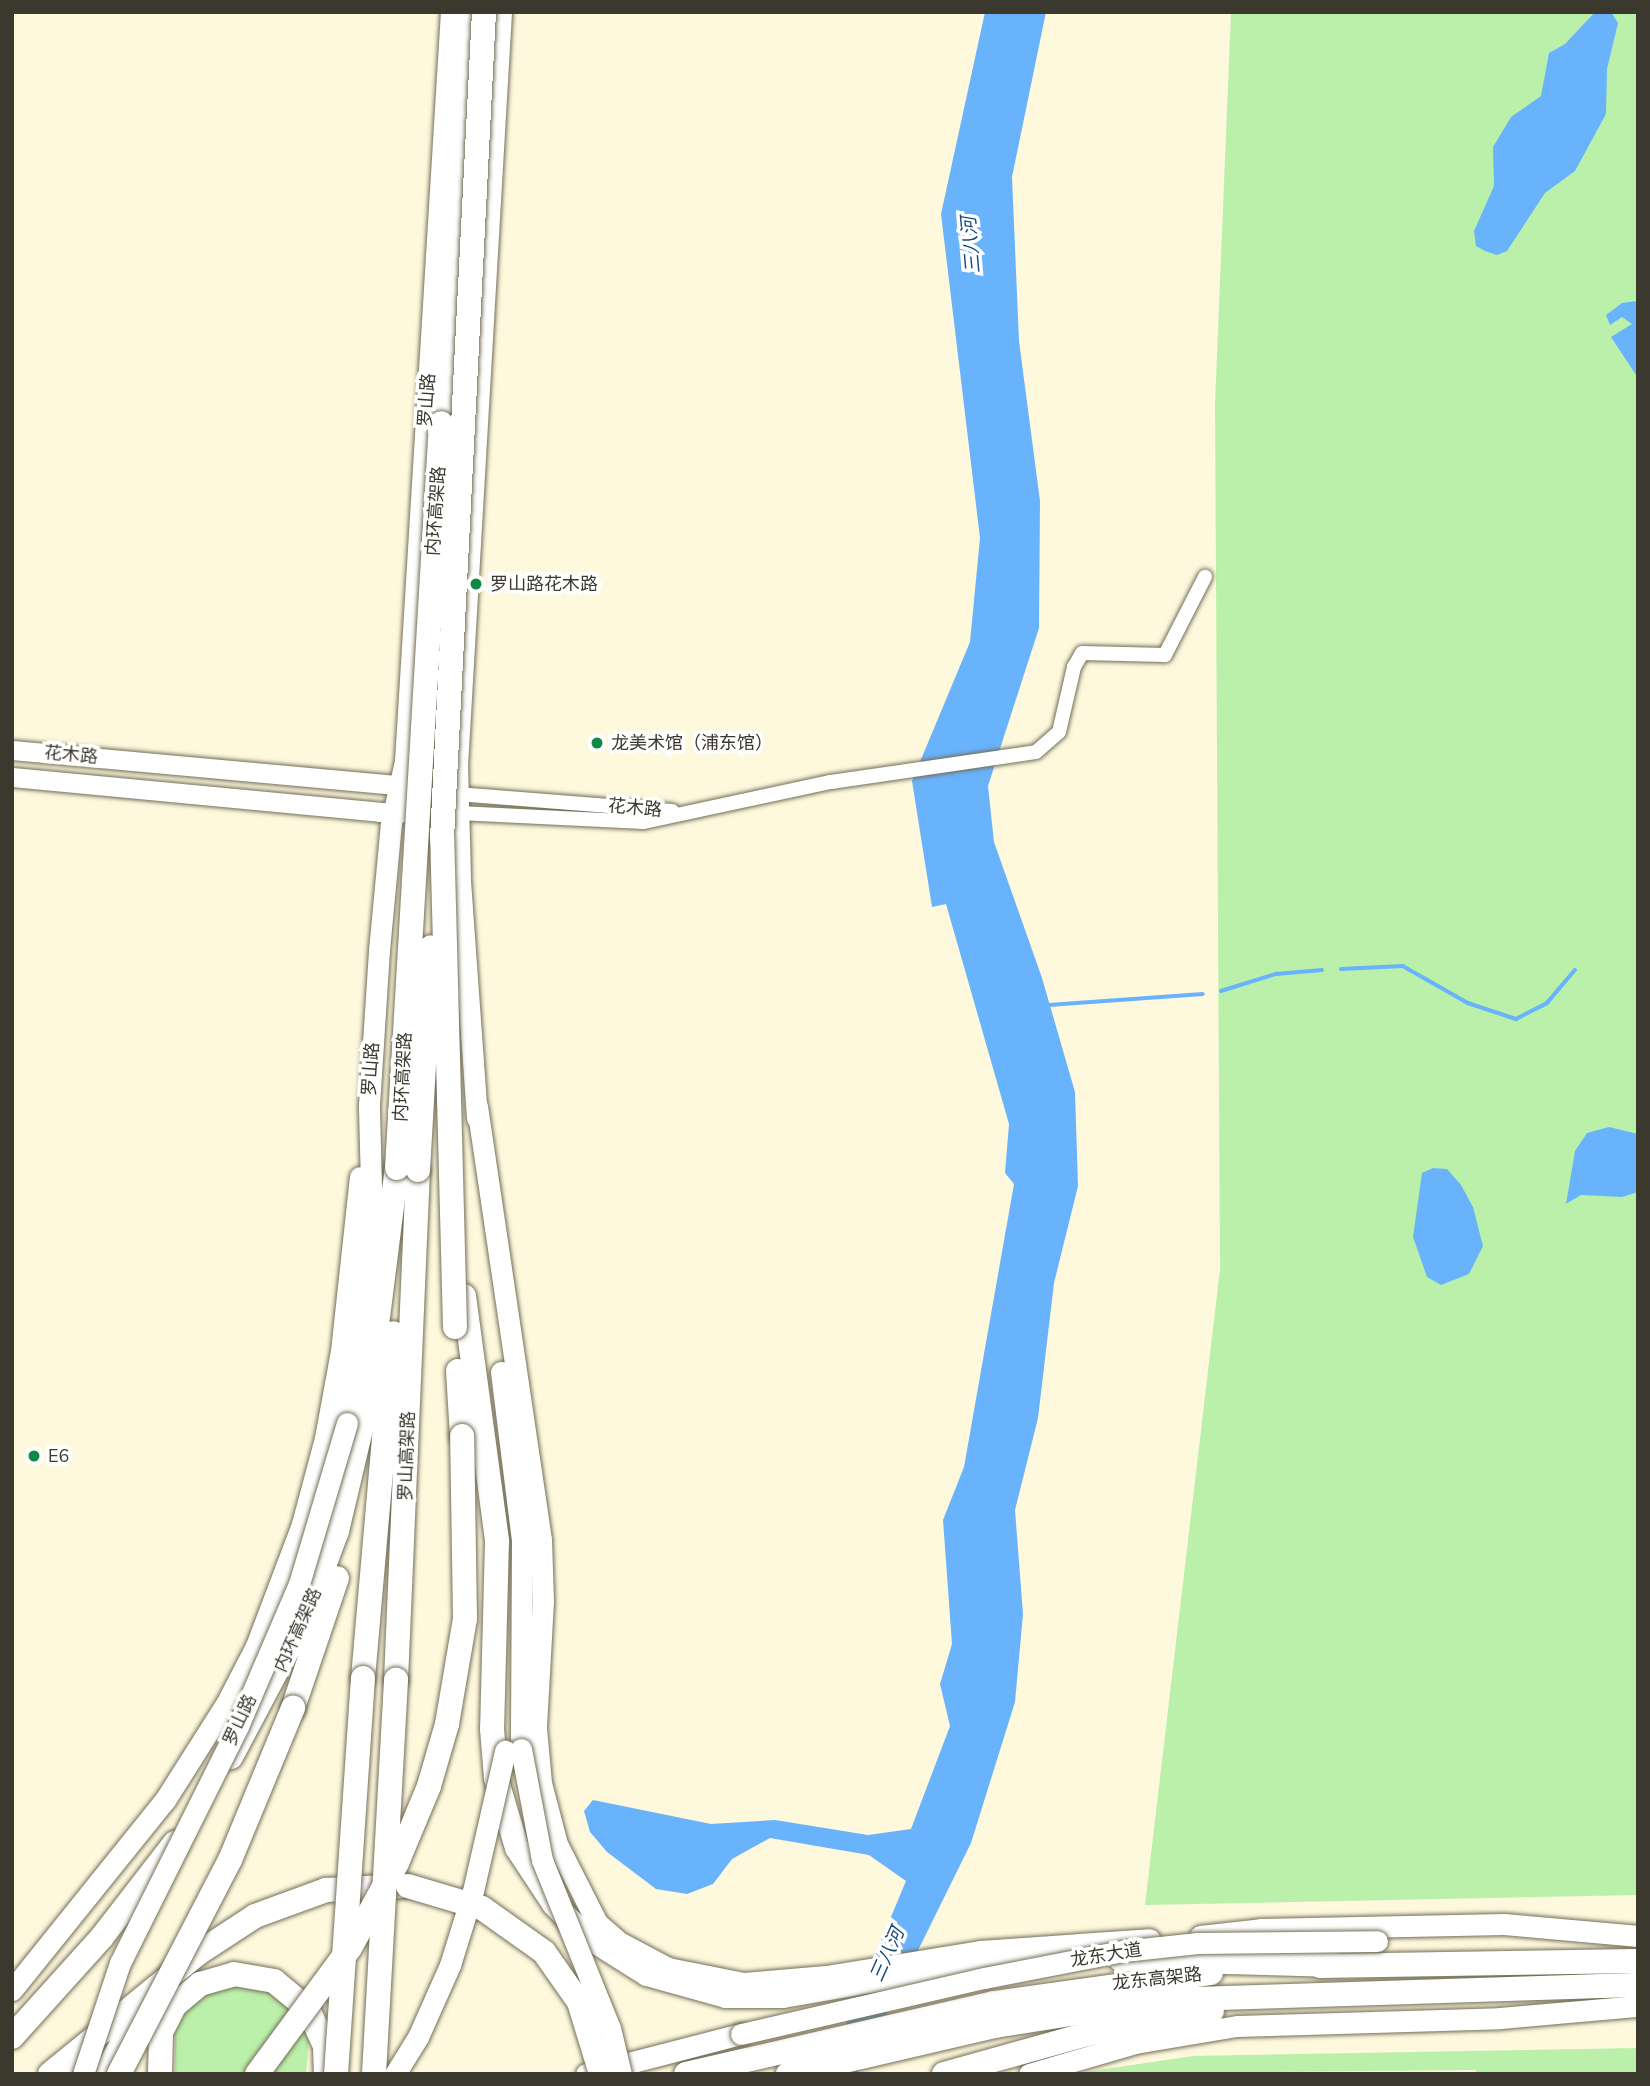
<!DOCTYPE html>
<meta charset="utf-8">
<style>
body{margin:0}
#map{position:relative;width:1650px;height:2086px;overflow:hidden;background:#fef8dd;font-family:"Nunito Sans","Noto Sans SC",sans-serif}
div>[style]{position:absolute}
.green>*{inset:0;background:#bbf0aa}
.water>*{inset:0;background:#69b3fc}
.stream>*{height:3.5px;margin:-1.75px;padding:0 1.75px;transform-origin:1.75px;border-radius:1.75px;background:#69b3fc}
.roads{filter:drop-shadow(0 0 2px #736e57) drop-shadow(0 0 2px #736e57)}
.street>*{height:14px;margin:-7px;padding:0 7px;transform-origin:7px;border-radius:7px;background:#fff}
.secondary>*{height:19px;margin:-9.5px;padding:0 9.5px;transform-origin:9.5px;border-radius:9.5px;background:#fff}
.primary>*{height:21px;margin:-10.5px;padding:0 10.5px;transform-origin:10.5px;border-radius:10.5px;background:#fff}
.highway>*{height:24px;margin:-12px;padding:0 12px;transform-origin:12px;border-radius:12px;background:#fff}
.bridges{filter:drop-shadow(0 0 2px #736e57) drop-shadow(0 0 2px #736e57)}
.primary-bridge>*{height:21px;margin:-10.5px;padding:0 10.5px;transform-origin:10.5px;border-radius:10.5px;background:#fff}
.highway-bridge>*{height:24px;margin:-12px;padding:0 12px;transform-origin:12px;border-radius:12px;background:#fff}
.dots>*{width:19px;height:19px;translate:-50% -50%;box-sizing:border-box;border:4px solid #fff;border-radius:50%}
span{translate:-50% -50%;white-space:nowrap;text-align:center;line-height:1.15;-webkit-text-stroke:7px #fff;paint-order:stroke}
.street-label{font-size:18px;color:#3b392e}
.poi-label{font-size:18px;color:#3b392e}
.left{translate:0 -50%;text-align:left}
.water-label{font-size:19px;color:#154978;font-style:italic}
.frame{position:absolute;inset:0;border:14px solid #3b392e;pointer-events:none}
</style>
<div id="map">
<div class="green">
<i style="clip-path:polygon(1231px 12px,1638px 12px,1638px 1895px,1145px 1905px,1220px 1269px,1215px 404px)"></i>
<i style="clip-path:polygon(243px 1984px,266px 1989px,301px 2019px,309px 2041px,306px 2074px,175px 2074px,175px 2033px,185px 2013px,200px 1997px,220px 1987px)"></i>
<i style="clip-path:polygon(1638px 2048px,1638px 2074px,1477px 2074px,1476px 2070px,1071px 2074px,1193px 2056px)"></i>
</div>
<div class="water">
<i style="clip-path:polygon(985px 12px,1046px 12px,1012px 177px,1019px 341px,1040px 501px,1039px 628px,988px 786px,994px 842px,1042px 978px,1075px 1092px,1078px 1186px,1054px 1283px,1038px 1418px,1015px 1510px,1023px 1614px,1015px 1702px,971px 1843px,857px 2074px,825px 2074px,906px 1881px,869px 1855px,770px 1838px,732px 1859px,713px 1884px,687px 1894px,656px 1889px,607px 1852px,590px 1832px,584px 1811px,593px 1800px,711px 1824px,775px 1820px,868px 1835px,911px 1829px,950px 1726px,940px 1684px,952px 1644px,943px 1520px,964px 1467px,1014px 1184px,1005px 1173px,1009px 1124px,946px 904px,932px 907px,912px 781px,970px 642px,980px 538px,941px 214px)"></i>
<i style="clip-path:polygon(1595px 12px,1611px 12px,1618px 23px,1607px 69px,1606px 114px,1575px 171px,1545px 193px,1507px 251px,1497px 255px,1485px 251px,1476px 246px,1474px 231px,1494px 186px,1493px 147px,1511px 117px,1541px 96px,1549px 53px,1565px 44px)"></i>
<i style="clip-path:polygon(1638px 301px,1638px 378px,1611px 337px,1632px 324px,1622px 317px,1610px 325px,1606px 315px,1622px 303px)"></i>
<i style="clip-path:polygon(1609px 1127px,1638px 1134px,1638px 1192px,1622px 1197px,1581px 1195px,1566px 1204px,1575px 1151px,1587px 1133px)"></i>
<i style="clip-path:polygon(1433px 1168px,1447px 1169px,1461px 1185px,1473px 1207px,1483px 1246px,1469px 1274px,1441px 1285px,1427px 1277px,1413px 1237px,1422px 1173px)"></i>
</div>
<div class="stream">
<i style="left:1341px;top:969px;width:62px;rotate:-2.8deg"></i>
<i style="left:1403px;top:966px;width:75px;rotate:29.6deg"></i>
<i style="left:1468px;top:1003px;width:51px;rotate:18.4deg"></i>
<i style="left:1516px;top:1019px;width:35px;rotate:-27deg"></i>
<i style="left:1547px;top:1003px;width:43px;rotate:-49.7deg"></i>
<i style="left:1221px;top:991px;width:58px;rotate:-17.2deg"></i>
<i style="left:1276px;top:974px;width:46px;rotate:-5deg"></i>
<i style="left:1049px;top:1005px;width:154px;rotate:-4.1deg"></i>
</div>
<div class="roads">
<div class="street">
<i style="left:457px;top:794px;width:216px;rotate:4.5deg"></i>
<i style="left:458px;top:813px;width:186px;rotate:2.8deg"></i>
<i style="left:644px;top:822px;width:191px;rotate:-12.1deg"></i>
<i style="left:831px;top:782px;width:207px;rotate:-8.3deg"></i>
<i style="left:1036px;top:752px;width:30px;rotate:-41deg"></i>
<i style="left:1059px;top:732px;width:67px;rotate:-77deg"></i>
<i style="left:1074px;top:667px;width:16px;rotate:-60deg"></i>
<i style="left:1082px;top:653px;width:83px;rotate:1.4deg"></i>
<i style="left:1165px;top:655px;width:88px;rotate:-62.9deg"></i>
</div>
<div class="secondary">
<i style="left:12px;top:750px;width:405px;rotate:5.2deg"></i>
<i style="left:12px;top:777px;width:369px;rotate:5.4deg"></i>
<i style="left:379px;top:812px;width:78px;rotate:0.7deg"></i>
</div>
<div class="primary">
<i style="left:477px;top:1106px;width:439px;rotate:81.6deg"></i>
<i style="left:541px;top:1540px;width:61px;rotate:88.1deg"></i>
<i style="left:543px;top:1601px;width:127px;rotate:93.2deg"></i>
<i style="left:536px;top:1728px;width:55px;rotate:84.8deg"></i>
<i style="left:541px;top:1783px;width:63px;rotate:75.3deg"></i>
<i style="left:557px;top:1844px;width:89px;rotate:63.1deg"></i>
<i style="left:597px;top:1923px;width:29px;rotate:41deg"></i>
<i style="left:619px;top:1942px;width:55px;rotate:28deg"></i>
<i style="left:668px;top:1968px;width:77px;rotate:11.2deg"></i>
<i style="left:744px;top:1983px;width:82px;rotate:-4.9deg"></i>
<i style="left:826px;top:1976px;width:156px;rotate:-9.2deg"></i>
<i style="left:980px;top:1951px;width:170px;rotate:-4deg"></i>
<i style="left:477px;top:1118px;width:241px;rotate:-94.1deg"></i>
<i style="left:460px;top:878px;width:112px;rotate:-91.5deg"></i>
<i style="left:457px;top:766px;width:755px;rotate:-86.66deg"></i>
<i style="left:501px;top:1372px;width:169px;rotate:82.9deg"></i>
<i style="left:522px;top:1540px;width:209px;rotate:90.3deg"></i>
<i style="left:347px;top:1423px;width:202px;rotate:-82.9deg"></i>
<i style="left:372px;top:1223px;width:118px;rotate:-91.5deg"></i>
<i style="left:369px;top:1105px;width:155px;rotate:-86.3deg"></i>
<i style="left:379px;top:950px;width:127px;rotate:-84.6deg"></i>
<i style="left:391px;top:824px;width:65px;rotate:-77.5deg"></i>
<i style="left:405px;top:761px;width:750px;rotate:-86.49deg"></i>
<i style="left:1200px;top:1936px;width:61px;rotate:-6.5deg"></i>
<i style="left:1261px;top:1929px;width:243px;rotate:-1.2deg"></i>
<i style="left:1504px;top:1924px;width:135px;rotate:5.1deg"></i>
<i style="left:12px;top:1990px;width:244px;rotate:-51.2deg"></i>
<i style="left:165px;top:1800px;width:114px;rotate:-57.6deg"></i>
<i style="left:226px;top:1704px;width:65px;rotate:-62.7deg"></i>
<i style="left:256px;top:1646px;width:130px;rotate:-69.3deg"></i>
<i style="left:302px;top:1524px;width:89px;rotate:-75deg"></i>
<i style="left:325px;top:1438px;width:88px;rotate:-79.6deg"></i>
<i style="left:341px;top:1351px;width:175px;rotate:-83.8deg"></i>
<i style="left:586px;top:2074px;width:160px;rotate:-14.5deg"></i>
<i style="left:1029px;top:2074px;width:110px;rotate:-16.3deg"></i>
<i style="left:1135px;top:2043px;width:103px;rotate:-9.5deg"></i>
<i style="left:1237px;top:2026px;width:263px;rotate:-1.7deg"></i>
<i style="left:1500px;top:2018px;width:139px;rotate:-5deg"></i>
</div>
<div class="highway">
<i style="left:441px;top:423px;width:412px;rotate:-86.5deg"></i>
<i style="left:464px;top:1296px;width:247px;rotate:82.3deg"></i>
<i style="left:497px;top:1541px;width:188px;rotate:91.5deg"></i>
<i style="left:492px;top:1729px;width:49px;rotate:85.3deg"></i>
<i style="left:496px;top:1778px;width:73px;rotate:73.3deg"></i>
<i style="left:517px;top:1848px;width:67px;rotate:56.5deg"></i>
<i style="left:554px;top:1904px;width:40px;rotate:46deg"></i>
<i style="left:582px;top:1933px;width:77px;rotate:32.2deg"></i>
<i style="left:647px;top:1974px;width:82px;rotate:15.6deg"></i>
<i style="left:726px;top:1996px;width:57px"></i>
<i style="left:783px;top:1996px;width:149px;rotate:-9.7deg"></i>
<i style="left:930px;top:1971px;width:108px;rotate:-5.3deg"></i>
<i style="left:458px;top:1371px;width:65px;rotate:86.5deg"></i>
<i style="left:363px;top:1678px;width:346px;rotate:-85deg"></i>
<i style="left:396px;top:1680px;width:510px;rotate:-87.53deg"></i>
<i style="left:293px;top:1708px;width:137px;rotate:-71.3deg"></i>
<i style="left:231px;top:1757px;width:158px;rotate:-62.1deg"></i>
<i style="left:305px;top:1617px;width:92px;rotate:-69.6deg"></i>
<i style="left:337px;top:1531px;width:130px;rotate:-76.7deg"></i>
<i style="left:367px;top:1404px;width:238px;rotate:-82.8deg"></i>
<i style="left:1120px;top:1959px;width:216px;rotate:1.6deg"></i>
<i style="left:1320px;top:1966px;width:318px;rotate:-0.9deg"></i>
<i style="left:12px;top:2037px;width:135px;rotate:-48deg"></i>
<i style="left:102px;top:1937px;width:119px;rotate:-52.2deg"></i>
<i style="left:50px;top:2074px;width:190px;rotate:-39.2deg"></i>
<i style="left:197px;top:1954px;width:69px;rotate:-33.2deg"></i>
<i style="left:255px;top:1916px;width:76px;rotate:-20.1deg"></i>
<i style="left:326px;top:1890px;width:77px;rotate:-3deg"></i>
<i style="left:105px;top:2074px;width:60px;rotate:-60.9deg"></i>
<i style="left:160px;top:2074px;width:42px;rotate:-88.6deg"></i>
<i style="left:161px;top:2032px;width:30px;rotate:-63deg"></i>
<i style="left:175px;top:2005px;width:33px;rotate:-40deg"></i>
<i style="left:200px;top:1984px;width:35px;rotate:-16deg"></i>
<i style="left:234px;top:1974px;width:41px;rotate:9.9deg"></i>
<i style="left:274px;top:1981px;width:44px;rotate:39.5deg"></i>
<i style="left:308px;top:2009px;width:41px;rotate:65.3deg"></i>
<i style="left:325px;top:2046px;width:28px;rotate:88deg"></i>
<i style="left:686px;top:2074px;width:316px;rotate:-13deg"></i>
<i style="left:994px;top:2003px;width:219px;rotate:-7.9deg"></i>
<i style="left:788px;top:2074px;width:212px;rotate:-13.1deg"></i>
<i style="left:995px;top:2026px;width:167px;rotate:-9deg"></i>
<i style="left:1160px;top:2000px;width:478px;rotate:-1.8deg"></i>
<i style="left:944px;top:2074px;width:148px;rotate:-15.6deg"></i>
<i style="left:1087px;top:2034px;width:127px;rotate:-10.4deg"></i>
</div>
</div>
<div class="bridges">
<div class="primary-bridge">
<i style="left:521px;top:1749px;width:113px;rotate:79.3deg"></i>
<i style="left:542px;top:1860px;width:181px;rotate:68deg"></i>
<i style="left:610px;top:2028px;width:47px;rotate:76.6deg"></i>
<i style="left:741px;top:2034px;width:249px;rotate:-13deg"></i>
<i style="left:984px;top:1978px;width:142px;rotate:-11deg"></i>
<i style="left:1123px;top:1951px;width:75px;rotate:-6.1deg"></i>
<i style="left:1198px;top:1943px;width:179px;rotate:-0.6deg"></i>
<i style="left:83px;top:2074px;width:117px;rotate:-71.6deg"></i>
<i style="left:120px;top:1963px;width:265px;rotate:-63.5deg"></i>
<i style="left:238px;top:1726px;width:155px;rotate:-66.8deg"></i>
<i style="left:299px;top:1584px;width:168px;rotate:-73.4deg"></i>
<i style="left:395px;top:2074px;width:44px;rotate:-58.1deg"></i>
<i style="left:418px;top:2037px;width:79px;rotate:-66deg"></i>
<i style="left:450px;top:1965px;width:77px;rotate:-72.7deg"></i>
<i style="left:473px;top:1891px;width:144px;rotate:-77.1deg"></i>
</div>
<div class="highway-bridge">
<i style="left:397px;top:1168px;width:746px;rotate:-86.62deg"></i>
<i style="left:418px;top:1170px;width:223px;rotate:-86.7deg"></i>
<i style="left:455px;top:1327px;width:489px;rotate:-91.5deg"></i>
<i style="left:442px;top:838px;width:827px;rotate:-87.09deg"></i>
<i style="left:408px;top:1886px;width:77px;rotate:16.6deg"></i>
<i style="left:482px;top:1908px;width:76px;rotate:35.4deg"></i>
<i style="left:544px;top:1952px;width:61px;rotate:55deg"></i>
<i style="left:579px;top:2002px;width:75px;rotate:73deg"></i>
<i style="left:119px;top:2074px;width:241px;rotate:-62.6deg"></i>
<i style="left:230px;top:1860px;width:165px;rotate:-67.5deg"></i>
<i style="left:257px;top:2074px;width:157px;rotate:-53.6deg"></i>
<i style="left:350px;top:1948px;width:97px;rotate:-61.1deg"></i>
<i style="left:397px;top:1863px;width:83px;rotate:-67.4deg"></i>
<i style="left:429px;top:1786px;width:65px;rotate:-73.8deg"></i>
<i style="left:447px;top:1724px;width:107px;rotate:-80.3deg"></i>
<i style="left:465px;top:1619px;width:183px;rotate:-90.9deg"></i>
<i style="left:336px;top:2074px;width:397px;rotate:-86.1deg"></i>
<i style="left:374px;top:2074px;width:395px;rotate:-86.8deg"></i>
</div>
</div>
<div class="dots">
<i style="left:476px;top:584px;background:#0f8a46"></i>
<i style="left:597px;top:743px;background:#0f8a46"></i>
<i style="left:34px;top:1456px;background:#0f8a46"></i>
</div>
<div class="street-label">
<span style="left:427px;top:400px;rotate:-86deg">罗山路</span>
<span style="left:436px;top:511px;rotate:-86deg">内环高架路</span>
<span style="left:71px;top:755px;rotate:5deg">花木路</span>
<span style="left:635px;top:808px;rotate:5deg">花木路</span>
<span style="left:371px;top:1069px;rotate:-86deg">罗山路</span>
<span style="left:403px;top:1077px;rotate:-87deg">内环高架路</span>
<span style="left:407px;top:1456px;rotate:-88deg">罗山高架路</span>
<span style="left:298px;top:1630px;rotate:-66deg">内环高架路</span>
<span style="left:240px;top:1720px;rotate:-65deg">罗山路</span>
<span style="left:1106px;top:1955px;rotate:-9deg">龙东大道</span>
<span style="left:1157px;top:1979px;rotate:-6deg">龙东高架路</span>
</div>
<div class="poi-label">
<span class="left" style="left:490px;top:584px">罗山路花木路</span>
<span class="left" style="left:611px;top:743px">龙美术馆（浦东馆）</span>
<span class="left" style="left:48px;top:1456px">E6</span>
</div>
<div class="water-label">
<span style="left:972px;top:245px;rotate:-95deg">三八河</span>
<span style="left:888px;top:1955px;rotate:-66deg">三八河</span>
</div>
<div class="frame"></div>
</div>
